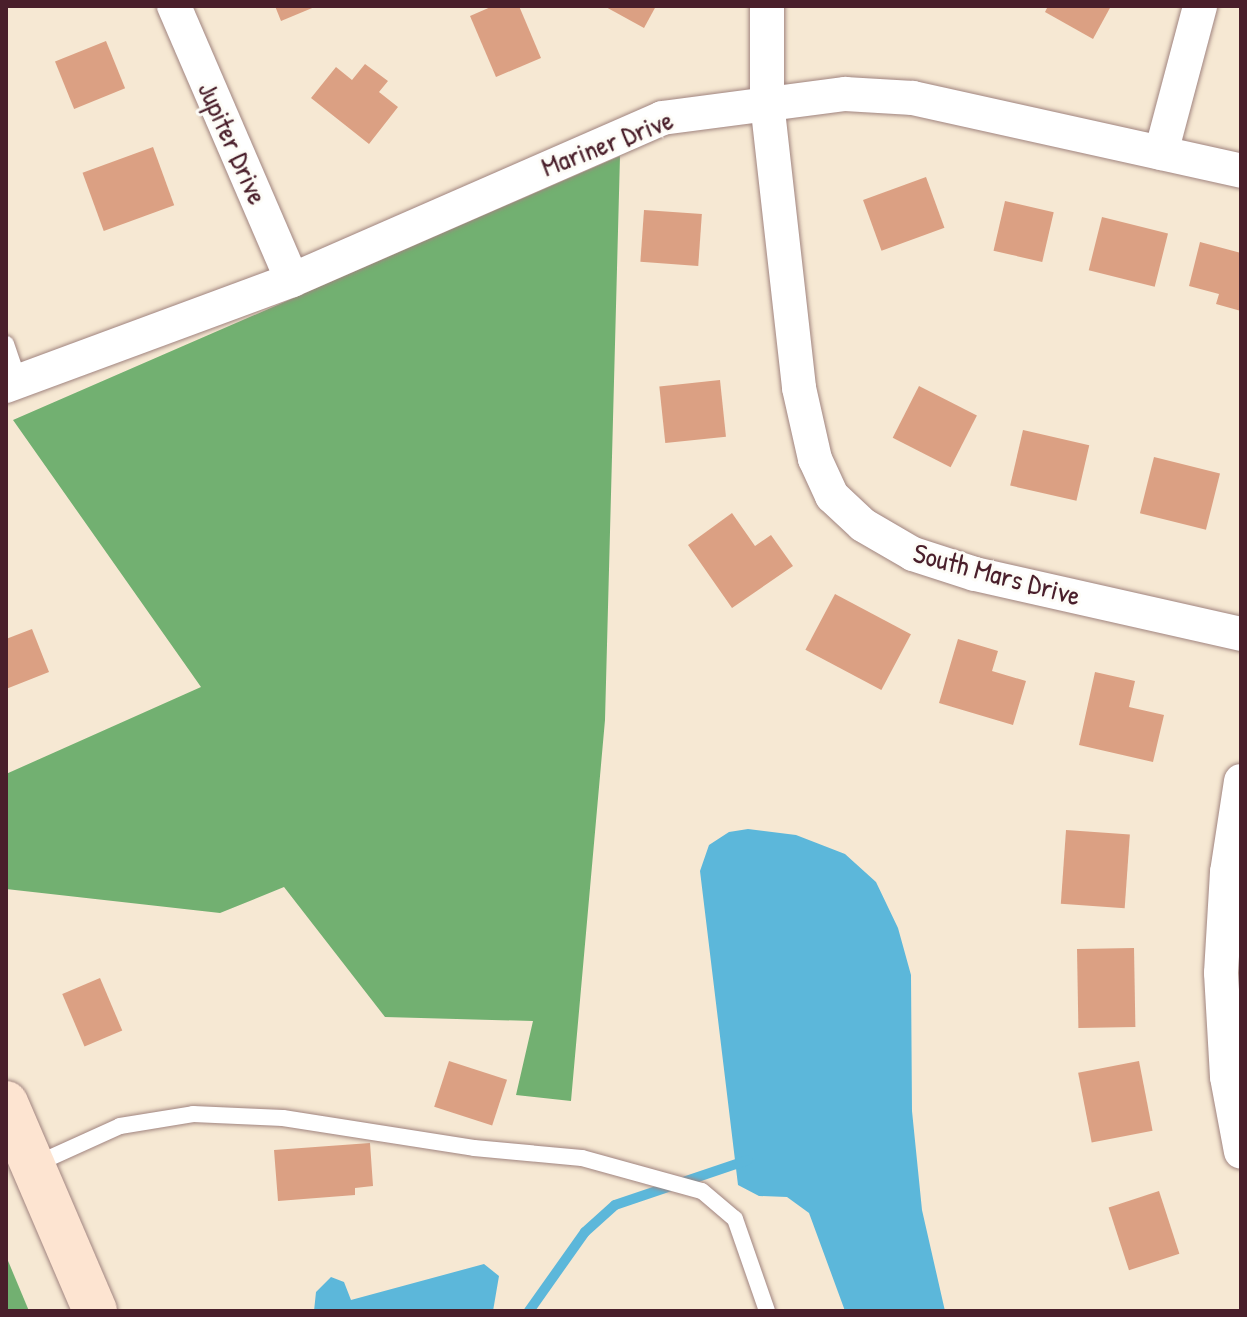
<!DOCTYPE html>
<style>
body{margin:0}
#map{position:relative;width:1247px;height:1317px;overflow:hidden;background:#f6e8d3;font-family:"Patrick Hand",sans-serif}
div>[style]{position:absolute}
.forest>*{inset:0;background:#72b071}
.water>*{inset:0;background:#5cb7da}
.stream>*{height:10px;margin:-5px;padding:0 5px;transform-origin:5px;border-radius:5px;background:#5cb7da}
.building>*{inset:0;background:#dba083;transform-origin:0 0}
.roads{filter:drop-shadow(0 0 2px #a0847f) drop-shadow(0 0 2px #a0847f)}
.lane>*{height:16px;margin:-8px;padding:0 8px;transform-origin:8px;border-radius:8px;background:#fff}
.street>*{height:34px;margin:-17px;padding:0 17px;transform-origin:17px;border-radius:17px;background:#fff}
.secondary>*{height:44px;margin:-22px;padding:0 22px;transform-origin:22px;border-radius:22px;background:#fde4d1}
span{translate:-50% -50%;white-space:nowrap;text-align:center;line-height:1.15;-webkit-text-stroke:6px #fdfcf7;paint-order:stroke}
.street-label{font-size:28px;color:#4a1f2b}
.frame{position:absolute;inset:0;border:8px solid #4a1f2b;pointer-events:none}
</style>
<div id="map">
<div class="forest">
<i style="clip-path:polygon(620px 156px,605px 720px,571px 1101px,516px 1095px,533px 1021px,385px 1017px,284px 887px,220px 913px,6px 889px,6px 774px,201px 687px,13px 420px)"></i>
<i style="clip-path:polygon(6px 1256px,29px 1311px,6px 1311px)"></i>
</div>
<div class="water">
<i style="clip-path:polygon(748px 829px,796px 835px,845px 854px,876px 882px,898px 928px,911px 975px,912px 1111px,922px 1210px,945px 1311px,845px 1311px,809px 1213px,787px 1197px,759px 1196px,738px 1185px,700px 871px,709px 845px,729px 832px)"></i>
<i style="clip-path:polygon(484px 1264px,499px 1276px,493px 1311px,314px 1311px,316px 1292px,331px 1277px,344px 1282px,351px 1300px)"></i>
</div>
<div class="stream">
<i style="left:529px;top:1311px;width:97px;rotate:-54.7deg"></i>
<i style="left:585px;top:1232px;width:40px;rotate:-42deg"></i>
<i style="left:615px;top:1205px;width:140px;rotate:-18.7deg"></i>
</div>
<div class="building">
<i style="clip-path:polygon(275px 6px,317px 6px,281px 21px)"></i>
<i style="clip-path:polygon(493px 6px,519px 6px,541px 58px,496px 77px,470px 16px)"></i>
<i style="clip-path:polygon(604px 6px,656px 6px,644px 28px)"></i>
<i style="clip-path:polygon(1048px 6px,1111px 6px,1093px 39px,1045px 12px)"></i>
<i style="left:106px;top:41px;width:51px;height:55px;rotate:68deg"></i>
<i style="clip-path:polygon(365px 64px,388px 81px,379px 92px,398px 107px,369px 144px,311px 98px,336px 67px,352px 80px)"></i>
<i style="left:153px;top:147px;width:62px;height:75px;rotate:70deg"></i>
<i style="left:926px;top:177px;width:54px;height:67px;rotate:70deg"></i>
<i style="left:1005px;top:201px;width:50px;height:51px;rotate:13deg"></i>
<i style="left:644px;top:210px;width:58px;height:52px;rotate:4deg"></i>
<i style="left:1102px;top:217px;width:68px;height:55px;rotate:14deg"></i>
<i style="clip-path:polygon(1200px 242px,1241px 253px,1241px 311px,1216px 304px,1219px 294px,1189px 286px)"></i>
<i style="left:720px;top:380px;width:57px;height:61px;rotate:84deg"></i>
<i style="left:919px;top:386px;width:65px;height:58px;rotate:27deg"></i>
<i style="left:1023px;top:430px;width:68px;height:57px;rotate:13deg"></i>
<i style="left:1154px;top:457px;width:68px;height:58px;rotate:14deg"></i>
<i style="clip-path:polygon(732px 513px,755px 546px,771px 535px,793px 566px,732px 608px,688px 545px)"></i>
<i style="left:835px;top:594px;width:86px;height:63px;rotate:28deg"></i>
<i style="clip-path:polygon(32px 629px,49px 672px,6px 689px,6px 639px)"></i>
<i style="clip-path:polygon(958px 639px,998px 651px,992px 671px,1026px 681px,1013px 725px,939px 703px)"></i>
<i style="clip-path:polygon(1095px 672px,1135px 681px,1129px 707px,1164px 715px,1153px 762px,1079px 745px)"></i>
<i style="left:1066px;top:830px;width:64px;height:74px;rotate:4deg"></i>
<i style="left:1134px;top:948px;width:79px;height:57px;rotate:89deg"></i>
<i style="left:100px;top:978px;width:57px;height:41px;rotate:67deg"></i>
<i style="left:449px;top:1061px;width:61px;height:48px;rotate:18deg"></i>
<i style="left:1139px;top:1061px;width:71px;height:62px;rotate:79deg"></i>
<i style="clip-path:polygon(370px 1143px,373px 1186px,355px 1188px,355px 1195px,278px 1201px,274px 1150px)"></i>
<i style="left:1159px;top:1191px;width:66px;height:53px;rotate:72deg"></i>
</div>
<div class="roads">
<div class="lane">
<i style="left:6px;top:344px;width:40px;rotate:71.1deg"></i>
<i style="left:34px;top:1165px;width:94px;rotate:-24.4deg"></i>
<i style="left:120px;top:1126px;width:74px;rotate:-9.3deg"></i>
<i style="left:193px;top:1114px;width:90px;rotate:2.5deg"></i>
<i style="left:283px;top:1118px;width:193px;rotate:8.9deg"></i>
<i style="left:474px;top:1148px;width:108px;rotate:5.3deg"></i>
<i style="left:582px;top:1158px;width:124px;rotate:15.4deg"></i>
<i style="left:702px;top:1191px;width:43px;rotate:40.3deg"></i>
<i style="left:735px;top:1219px;width:97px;rotate:70.8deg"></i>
</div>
<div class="street">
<i style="left:174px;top:6px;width:298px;rotate:66.7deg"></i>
<i style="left:767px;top:6px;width:96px;rotate:90deg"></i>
<i style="left:767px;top:102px;width:288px;rotate:83.6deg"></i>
<i style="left:799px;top:388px;width:73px;rotate:77.3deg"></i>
<i style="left:815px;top:459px;width:41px;rotate:65.3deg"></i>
<i style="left:832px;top:496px;width:42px;rotate:43.1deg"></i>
<i style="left:863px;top:525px;width:58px;rotate:30.1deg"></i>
<i style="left:913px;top:554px;width:65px;rotate:17.9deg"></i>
<i style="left:975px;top:574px;width:273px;rotate:12.7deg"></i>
<i style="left:1161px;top:153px;width:152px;rotate:-75.1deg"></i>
<i style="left:6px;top:386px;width:305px;rotate:-20.3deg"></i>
<i style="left:292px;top:280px;width:404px;rotate:-23.6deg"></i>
<i style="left:662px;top:118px;width:185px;rotate:-7.5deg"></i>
<i style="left:845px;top:94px;width:68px;rotate:3.4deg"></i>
<i style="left:913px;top:98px;width:336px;rotate:12.5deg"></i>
<i style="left:1241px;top:781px;width:92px;rotate:98.7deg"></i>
<i style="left:1227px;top:872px;width:101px;rotate:93.4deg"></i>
<i style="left:1221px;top:973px;width:104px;rotate:86.7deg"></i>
<i style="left:1227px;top:1077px;width:76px;rotate:79.4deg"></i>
</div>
<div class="secondary">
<i style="left:6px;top:1103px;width:226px;rotate:66.8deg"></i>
</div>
</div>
<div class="street-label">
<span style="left:233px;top:143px;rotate:66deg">Jupiter Drive</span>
<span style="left:607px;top:143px;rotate:-21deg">Mariner Drive</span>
<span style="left:997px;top:574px;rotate:15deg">South Mars Drive</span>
</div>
<div class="frame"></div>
</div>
